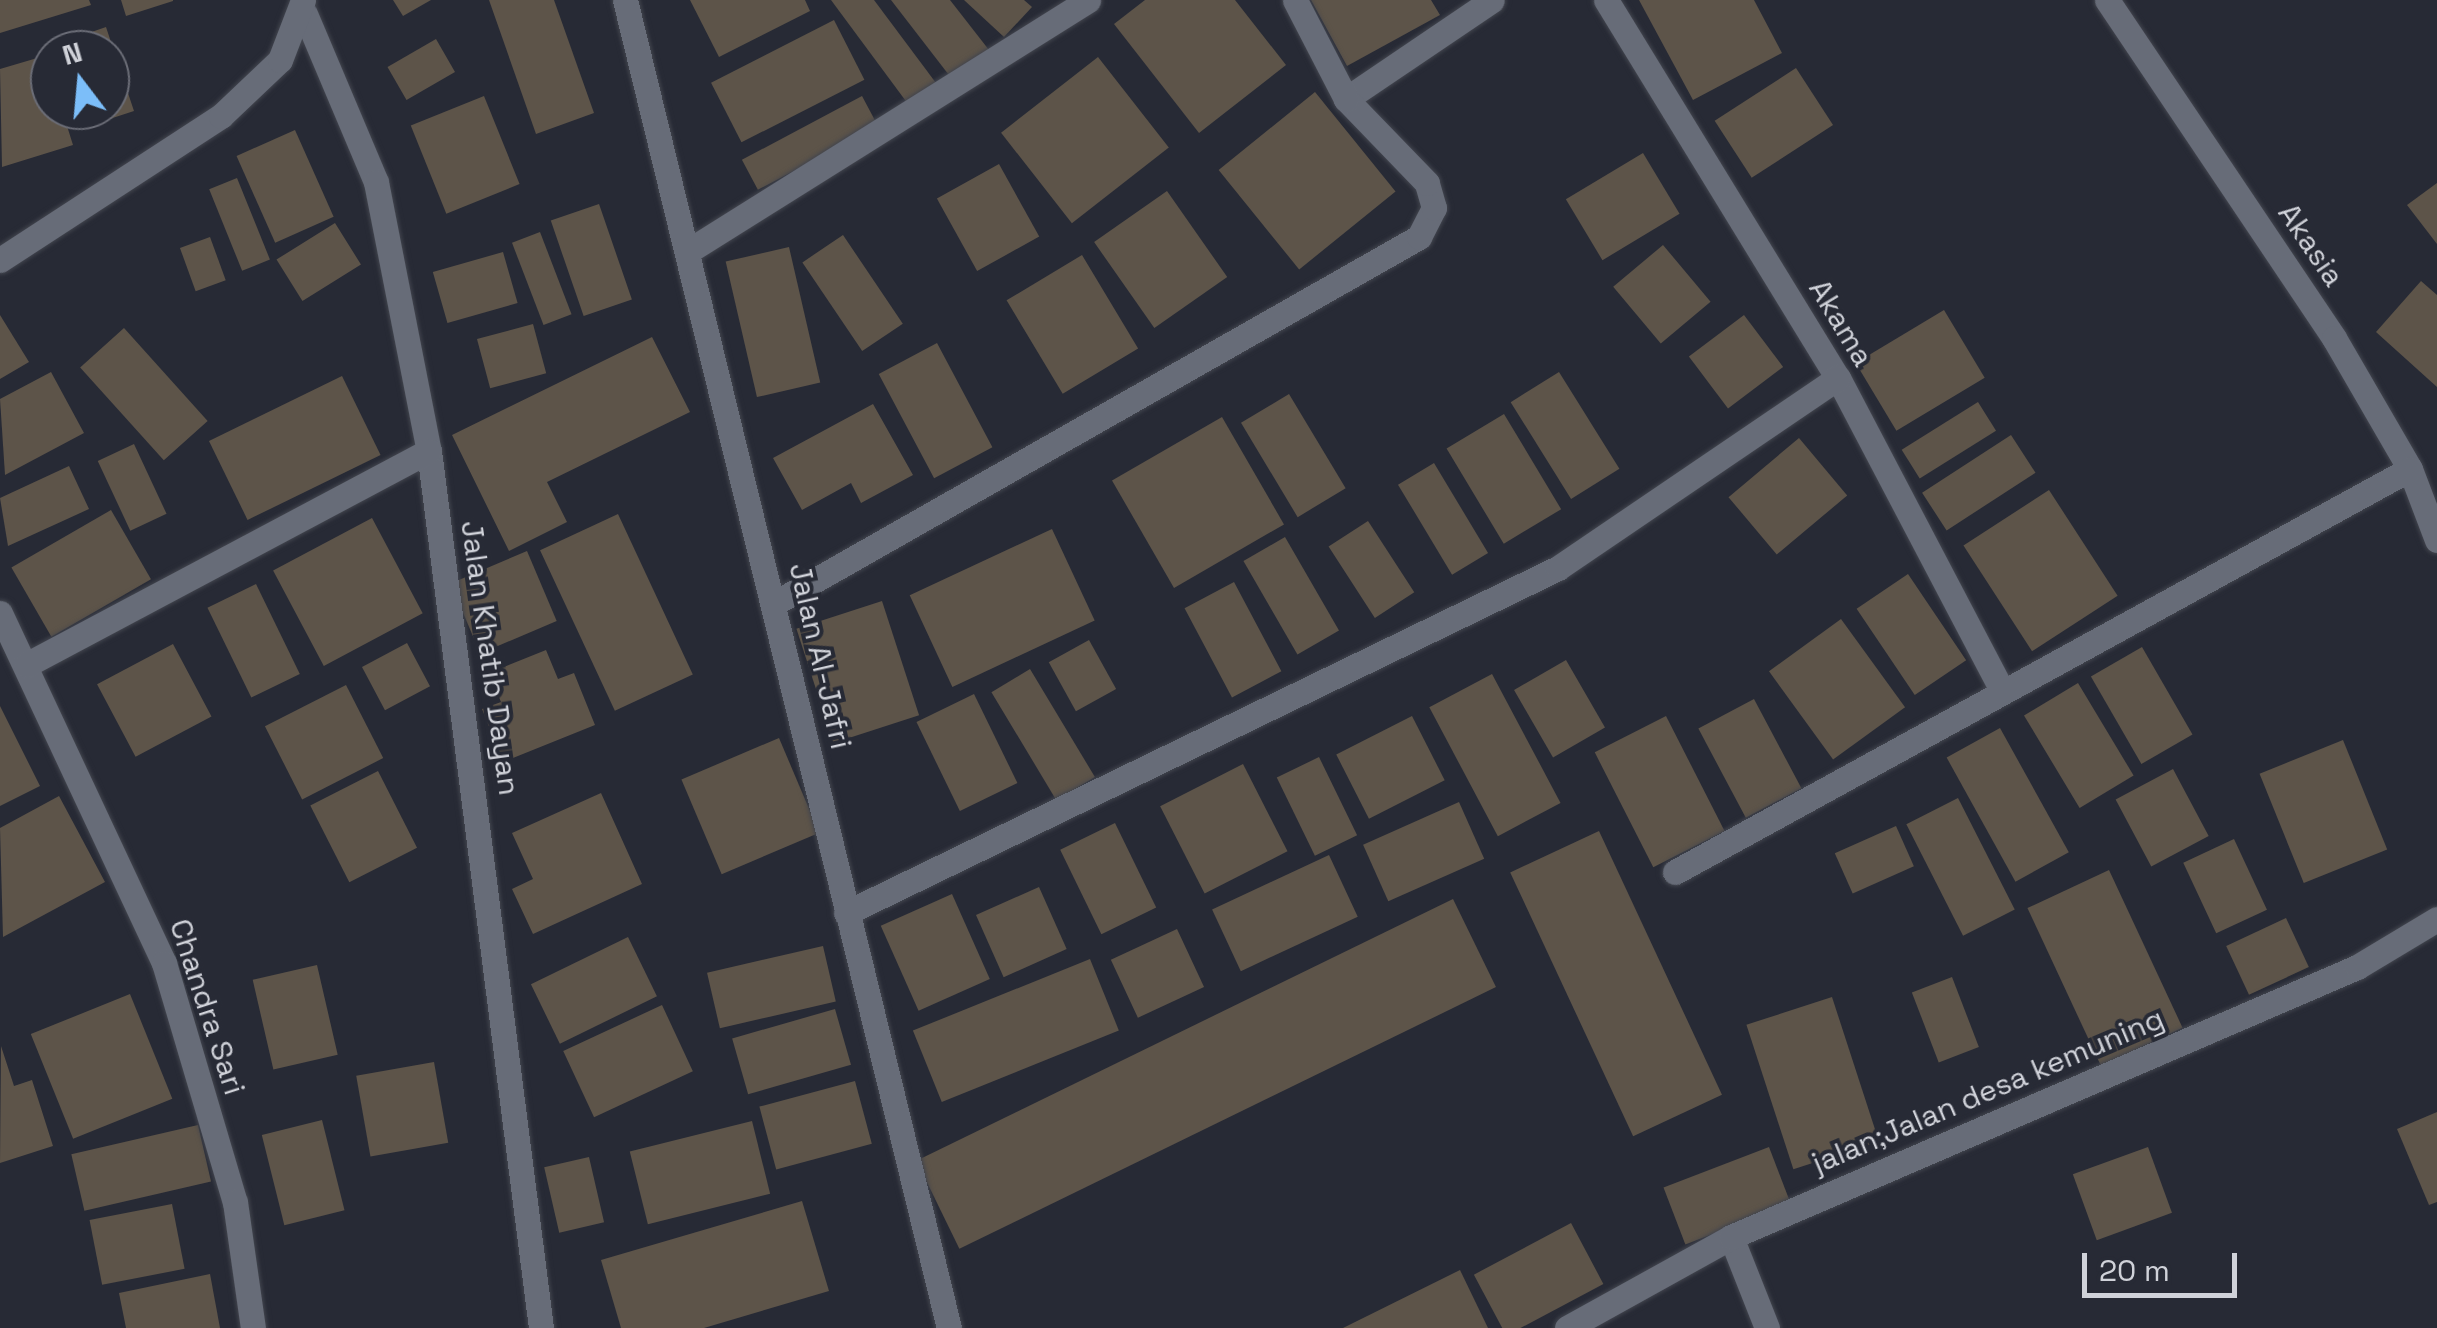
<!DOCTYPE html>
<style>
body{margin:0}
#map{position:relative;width:2437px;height:1328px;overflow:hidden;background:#272a35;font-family:"Space Grotesk",sans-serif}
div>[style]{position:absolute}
.building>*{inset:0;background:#5d5449;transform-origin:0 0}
.roads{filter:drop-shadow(0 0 2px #42454e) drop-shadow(0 0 2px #42454e)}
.minor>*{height:25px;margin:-12.5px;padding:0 12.5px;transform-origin:12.5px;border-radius:12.5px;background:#676c78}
.tertiary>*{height:25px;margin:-12.5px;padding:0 12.5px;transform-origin:12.5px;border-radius:12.5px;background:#676c78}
span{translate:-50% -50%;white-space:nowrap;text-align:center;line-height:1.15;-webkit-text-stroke:8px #272a35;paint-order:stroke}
.street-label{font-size:30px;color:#d0d2d9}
.north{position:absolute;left:30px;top:30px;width:100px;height:100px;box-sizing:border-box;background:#272a35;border:2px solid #6b6d77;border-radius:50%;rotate:344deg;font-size:28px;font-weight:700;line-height:40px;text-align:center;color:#d0d2d9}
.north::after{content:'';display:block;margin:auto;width:35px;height:45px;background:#7cbef9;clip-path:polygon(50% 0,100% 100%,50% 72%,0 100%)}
.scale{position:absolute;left:2082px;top:1253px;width:155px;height:45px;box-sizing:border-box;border:5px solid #d0d2d9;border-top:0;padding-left:12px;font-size:30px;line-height:35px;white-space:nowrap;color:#d0d2d9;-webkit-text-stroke:8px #272a35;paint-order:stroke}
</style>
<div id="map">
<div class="building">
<i style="clip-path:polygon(0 0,89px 0,91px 5px,0 33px)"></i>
<i style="clip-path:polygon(121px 0,173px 0,173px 1px,126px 16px)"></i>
<i style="clip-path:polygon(393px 0,431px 0,403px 16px)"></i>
<i style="clip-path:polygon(489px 0,554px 0,594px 113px,536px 134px)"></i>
<i style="clip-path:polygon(690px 0,805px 0,810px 11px,719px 57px)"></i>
<i style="clip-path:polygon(831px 0,874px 0,936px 83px,908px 104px)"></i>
<i style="clip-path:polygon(891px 0,950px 0,989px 50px,952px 79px)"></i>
<i style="clip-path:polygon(964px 0,1024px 0,1032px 7px,1004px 37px)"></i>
<i style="clip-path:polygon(1145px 0,1235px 0,1286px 65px,1199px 133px,1114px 24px)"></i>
<i style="clip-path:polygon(1311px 0,1431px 0,1440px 15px,1347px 66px)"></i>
<i style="clip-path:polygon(1639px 0,1754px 0,1782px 53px,1693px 100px)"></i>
<i style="left:834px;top:20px;width:67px;height:138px;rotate:63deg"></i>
<i style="clip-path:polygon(106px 27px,134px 111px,82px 128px,76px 110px,110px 110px,110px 50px,54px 45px)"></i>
<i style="left:436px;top:39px;width:38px;height:56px;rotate:60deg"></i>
<i style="clip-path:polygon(44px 56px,50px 110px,62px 110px,73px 145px,2px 167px,0 69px)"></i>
<i style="left:1098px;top:57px;width:115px;height:123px;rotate:52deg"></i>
<i style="left:1796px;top:68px;width:68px;height:97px;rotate:57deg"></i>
<i style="left:1315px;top:92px;width:128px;height:124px;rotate:51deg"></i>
<i style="left:484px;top:96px;width:95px;height:79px;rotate:68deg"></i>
<i style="left:862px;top:96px;width:34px;height:136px;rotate:62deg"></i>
<i style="left:295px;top:130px;width:95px;height:64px;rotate:66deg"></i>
<i style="left:1643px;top:153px;width:71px;height:90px;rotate:59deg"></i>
<i style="left:999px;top:164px;width:83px;height:71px;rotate:61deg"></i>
<i style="left:237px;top:178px;width:88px;height:30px;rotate:68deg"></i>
<i style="clip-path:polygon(2437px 183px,2437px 244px,2407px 205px)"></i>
<i style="left:1167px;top:191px;width:105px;height:89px;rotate:55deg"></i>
<i style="left:599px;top:204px;width:101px;height:51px;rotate:71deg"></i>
<i style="left:335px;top:223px;width:49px;height:69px;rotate:58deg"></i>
<i style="left:540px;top:232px;width:88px;height:30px;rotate:69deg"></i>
<i style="left:843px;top:235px;width:107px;height:49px;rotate:56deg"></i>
<i style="left:210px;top:237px;width:46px;height:32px;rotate:70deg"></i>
<i style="left:1663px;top:245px;width:74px;height:65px;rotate:50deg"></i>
<i style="left:789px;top:247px;width:139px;height:65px;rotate:77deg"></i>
<i style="left:503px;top:252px;width:53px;height:73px;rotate:74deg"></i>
<i style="left:1082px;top:255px;width:109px;height:88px;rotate:59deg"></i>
<i style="clip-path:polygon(2421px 281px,2437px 295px,2437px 387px,2376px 332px)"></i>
<i style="left:1944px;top:310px;width:79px;height:103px;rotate:59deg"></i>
<i style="clip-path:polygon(0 315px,29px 362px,0 379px)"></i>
<i style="left:1744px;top:315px;width:65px;height:69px;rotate:53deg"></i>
<i style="left:533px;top:324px;width:51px;height:58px;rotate:75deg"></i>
<i style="left:124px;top:328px;width:125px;height:59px;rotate:48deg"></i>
<i style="clip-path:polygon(652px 337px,690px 412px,547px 482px,567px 522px,509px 551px,452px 435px)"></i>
<i style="left:937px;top:343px;width:118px;height:66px;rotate:62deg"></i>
<i style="clip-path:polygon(51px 372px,84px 433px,5px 475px,0 399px)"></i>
<i style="left:1559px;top:372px;width:114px;height:57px;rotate:58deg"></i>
<i style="left:342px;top:376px;width:88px;height:148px;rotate:64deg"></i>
<i style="left:1289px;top:394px;width:110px;height:56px;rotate:59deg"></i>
<i style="left:1978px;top:402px;width:34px;height:90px;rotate:58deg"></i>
<i style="clip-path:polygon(873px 404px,913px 475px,861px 503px,851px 483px,802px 510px,773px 458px)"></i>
<i style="left:1504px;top:414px;width:111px;height:67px;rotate:59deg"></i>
<i style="left:1222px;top:417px;width:124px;height:127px;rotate:60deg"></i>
<i style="left:2011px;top:435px;width:45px;height:106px;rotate:57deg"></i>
<i style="left:1799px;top:438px;width:75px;height:92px;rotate:50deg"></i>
<i style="left:134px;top:444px;width:77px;height:40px;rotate:65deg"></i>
<i style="left:1434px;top:463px;width:105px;height:42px;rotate:59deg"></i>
<i style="clip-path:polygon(69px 466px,89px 509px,8px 546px,0 498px)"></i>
<i style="left:2049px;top:490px;width:126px;height:102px;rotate:57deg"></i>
<i style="left:111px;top:510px;width:80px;height:115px;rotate:60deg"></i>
<i style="left:618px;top:514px;width:177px;height:86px;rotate:65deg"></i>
<i style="left:372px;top:518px;width:108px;height:112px;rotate:62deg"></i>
<i style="left:1368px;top:521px;width:85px;height:47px;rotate:57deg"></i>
<i style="left:1052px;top:529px;width:101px;height:157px;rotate:65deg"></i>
<i style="left:1285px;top:537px;width:108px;height:48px;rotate:60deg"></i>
<i style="left:527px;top:551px;width:76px;height:83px;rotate:67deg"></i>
<i style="left:1908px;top:574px;width:104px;height:62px;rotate:56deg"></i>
<i style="left:1234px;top:582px;width:101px;height:56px;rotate:62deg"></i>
<i style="left:256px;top:584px;width:100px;height:54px;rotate:64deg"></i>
<i style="left:882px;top:601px;width:120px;height:90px;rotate:72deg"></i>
<i style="left:1841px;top:619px;width:109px;height:89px;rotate:54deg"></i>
<i style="left:1089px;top:640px;width:56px;height:46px;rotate:61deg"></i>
<i style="left:407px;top:643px;width:49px;height:51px;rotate:62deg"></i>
<i style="left:173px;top:644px;width:82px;height:86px;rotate:62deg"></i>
<i style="left:2142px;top:647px;width:101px;height:59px;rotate:60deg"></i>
<i style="clip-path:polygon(546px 650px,558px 679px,574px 673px,595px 725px,503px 762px,482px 709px,501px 702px,489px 673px)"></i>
<i style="left:1566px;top:660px;width:78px;height:60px;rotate:60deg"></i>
<i style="left:1030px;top:669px;width:126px;height:45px;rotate:59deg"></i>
<i style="left:1492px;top:674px;width:146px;height:71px;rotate:62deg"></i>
<i style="left:2078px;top:683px;width:108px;height:63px;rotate:59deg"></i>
<i style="left:346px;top:685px;width:82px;height:91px;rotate:63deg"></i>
<i style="left:974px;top:694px;width:99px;height:64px;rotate:64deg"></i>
<i style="left:1754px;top:699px;width:101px;height:63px;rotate:62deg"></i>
<i style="clip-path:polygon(0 706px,40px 786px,0 806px)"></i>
<i style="left:1412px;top:716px;width:72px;height:85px;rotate:63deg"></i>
<i style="left:1666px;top:716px;width:129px;height:80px;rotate:63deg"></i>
<i style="left:2000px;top:728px;width:142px;height:61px;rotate:61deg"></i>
<i style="left:779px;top:738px;width:103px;height:106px;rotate:67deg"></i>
<i style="left:2343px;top:740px;width:118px;height:90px;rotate:68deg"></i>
<i style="left:1319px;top:757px;width:87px;height:47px;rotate:64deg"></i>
<i style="left:1243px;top:764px;width:98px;height:93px;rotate:63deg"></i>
<i style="left:2173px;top:769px;width:76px;height:65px;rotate:62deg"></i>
<i style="left:378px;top:771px;width:86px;height:76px;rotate:63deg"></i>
<i style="clip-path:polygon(601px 793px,642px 884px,533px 934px,512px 889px,533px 879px,512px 833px)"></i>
<i style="clip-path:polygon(59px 796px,105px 882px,3px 937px,0 828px)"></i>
<i style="left:1958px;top:798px;width:125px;height:58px;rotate:63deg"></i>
<i style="left:1459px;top:802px;width:62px;height:105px;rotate:66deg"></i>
<i style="left:1115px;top:823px;width:94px;height:61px;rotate:64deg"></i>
<i style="left:1896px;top:826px;width:44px;height:67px;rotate:66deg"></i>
<i style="left:1599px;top:831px;width:291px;height:98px;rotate:65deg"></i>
<i style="left:2234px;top:839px;width:78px;height:56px;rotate:65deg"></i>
<i style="left:1329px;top:855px;width:68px;height:129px;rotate:65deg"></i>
<i style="left:2109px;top:870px;width:174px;height:90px;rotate:65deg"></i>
<i style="left:1039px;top:887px;width:68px;height:69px;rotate:66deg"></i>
<i style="left:952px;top:894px;width:93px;height:78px;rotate:66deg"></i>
<i style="left:1453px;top:899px;width:98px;height:597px;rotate:64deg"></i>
<i style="left:2286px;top:918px;width:54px;height:66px;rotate:65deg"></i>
<i style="left:1177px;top:929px;width:64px;height:73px;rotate:65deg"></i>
<i style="left:628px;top:937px;width:66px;height:108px;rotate:64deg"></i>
<i style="left:823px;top:946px;width:57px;height:119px;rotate:77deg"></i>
<i style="left:1090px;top:959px;width:77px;height:191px;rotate:68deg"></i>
<i style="left:317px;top:965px;width:92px;height:66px;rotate:77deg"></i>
<i style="left:1952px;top:977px;width:75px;height:43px;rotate:69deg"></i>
<i style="left:130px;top:994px;width:113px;height:107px;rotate:68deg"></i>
<i style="left:1832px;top:997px;width:152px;height:90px;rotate:72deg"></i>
<i style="left:662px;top:1005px;width:73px;height:109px;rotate:65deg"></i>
<i style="left:835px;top:1009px;width:58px;height:107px;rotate:74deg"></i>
<i style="clip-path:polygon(1px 1046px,14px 1086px,32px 1080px,53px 1146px,0 1163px)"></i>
<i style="left:434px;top:1062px;width:82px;height:79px;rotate:80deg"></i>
<i style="left:855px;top:1081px;width:65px;height:99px;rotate:75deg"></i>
<i style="clip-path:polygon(2437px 1112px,2437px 1202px,2429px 1205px,2397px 1129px)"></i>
<i style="left:322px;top:1120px;width:93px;height:62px;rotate:76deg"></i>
<i style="left:752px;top:1121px;width:75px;height:126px;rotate:76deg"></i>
<i style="left:198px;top:1125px;width:58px;height:130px;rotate:77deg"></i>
<i style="left:1769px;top:1147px;width:61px;height:113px;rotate:69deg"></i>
<i style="left:2148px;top:1147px;width:70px;height:80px;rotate:70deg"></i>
<i style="left:589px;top:1157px;width:67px;height:46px;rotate:77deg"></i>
<i style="clip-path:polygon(802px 1201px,829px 1291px,704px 1328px,621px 1328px,601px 1260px)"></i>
<i style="left:172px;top:1204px;width:66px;height:84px;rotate:79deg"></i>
<i style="left:1571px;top:1223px;width:69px;height:110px;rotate:62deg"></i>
<i style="clip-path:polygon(1460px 1270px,1488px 1328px,1343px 1328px)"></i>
<i style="clip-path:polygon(210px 1274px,220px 1328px,126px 1328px,119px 1293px)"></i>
</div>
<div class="roads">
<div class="minor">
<i style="left:1606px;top:0;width:444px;rotate:58.5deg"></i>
<i style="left:1838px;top:378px;width:352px;rotate:62.3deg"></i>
<i style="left:2107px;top:0;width:407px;rotate:56.1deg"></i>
<i style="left:2334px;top:338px;width:151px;rotate:59.9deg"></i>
<i style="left:2410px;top:469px;width:76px;rotate:69.2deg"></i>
<i style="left:305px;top:14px;width:182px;rotate:67.1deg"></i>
<i style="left:376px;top:182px;width:274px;rotate:78.9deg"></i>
<i style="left:429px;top:451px;width:884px;rotate:82.72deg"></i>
<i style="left:1346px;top:99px;width:176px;rotate:-34.1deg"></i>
<i style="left:690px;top:250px;width:470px;rotate:-32.1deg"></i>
<i style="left:775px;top:603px;width:741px;rotate:-29.61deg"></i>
<i style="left:1419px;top:237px;width:33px;rotate:-63deg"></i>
<i style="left:1434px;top:208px;width:26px;rotate:-106deg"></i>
<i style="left:1427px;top:183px;width:117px;rotate:-134deg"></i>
<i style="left:1346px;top:99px;width:111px;rotate:-117.3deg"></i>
<i style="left:0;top:613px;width:387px;rotate:64.9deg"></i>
<i style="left:164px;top:963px;width:249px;rotate:73.5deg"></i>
<i style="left:235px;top:1202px;width:127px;rotate:81.9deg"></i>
<i style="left:26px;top:665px;width:456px;rotate:-28deg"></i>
<i style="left:1675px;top:872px;width:838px;rotate:-28.74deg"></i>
<i style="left:846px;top:913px;width:791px;rotate:-25.85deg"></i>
<i style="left:1558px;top:568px;width:338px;rotate:-34.2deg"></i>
<i style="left:1731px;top:1237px;width:98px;rotate:68.4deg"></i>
<i style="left:1567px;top:1328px;width:188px;rotate:-29deg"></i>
<i style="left:1731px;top:1237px;width:682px;rotate:-23.33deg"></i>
<i style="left:2357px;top:967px;width:93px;rotate:-31deg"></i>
</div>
<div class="tertiary">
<i style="left:625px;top:0;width:1367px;rotate:76.29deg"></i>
<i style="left:0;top:260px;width:264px;rotate:-33.1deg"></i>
<i style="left:221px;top:116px;width:81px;rotate:-43.5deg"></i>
<i style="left:280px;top:60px;width:64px;rotate:-69deg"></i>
</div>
</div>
<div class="street-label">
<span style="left:2311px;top:245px;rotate:56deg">Akasia</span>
<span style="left:1841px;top:323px;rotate:59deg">Akama</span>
<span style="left:820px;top:656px;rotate:77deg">Jalan Al-Jafri</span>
<span style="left:490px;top:658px;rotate:82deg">Jalan Khatib Dayan</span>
<span style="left:207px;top:1007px;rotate:72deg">Chandra Sari</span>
<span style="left:1988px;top:1091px;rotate:-23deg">jalan;Jalan desa kemuning</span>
</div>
<div class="north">N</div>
<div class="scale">20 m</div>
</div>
